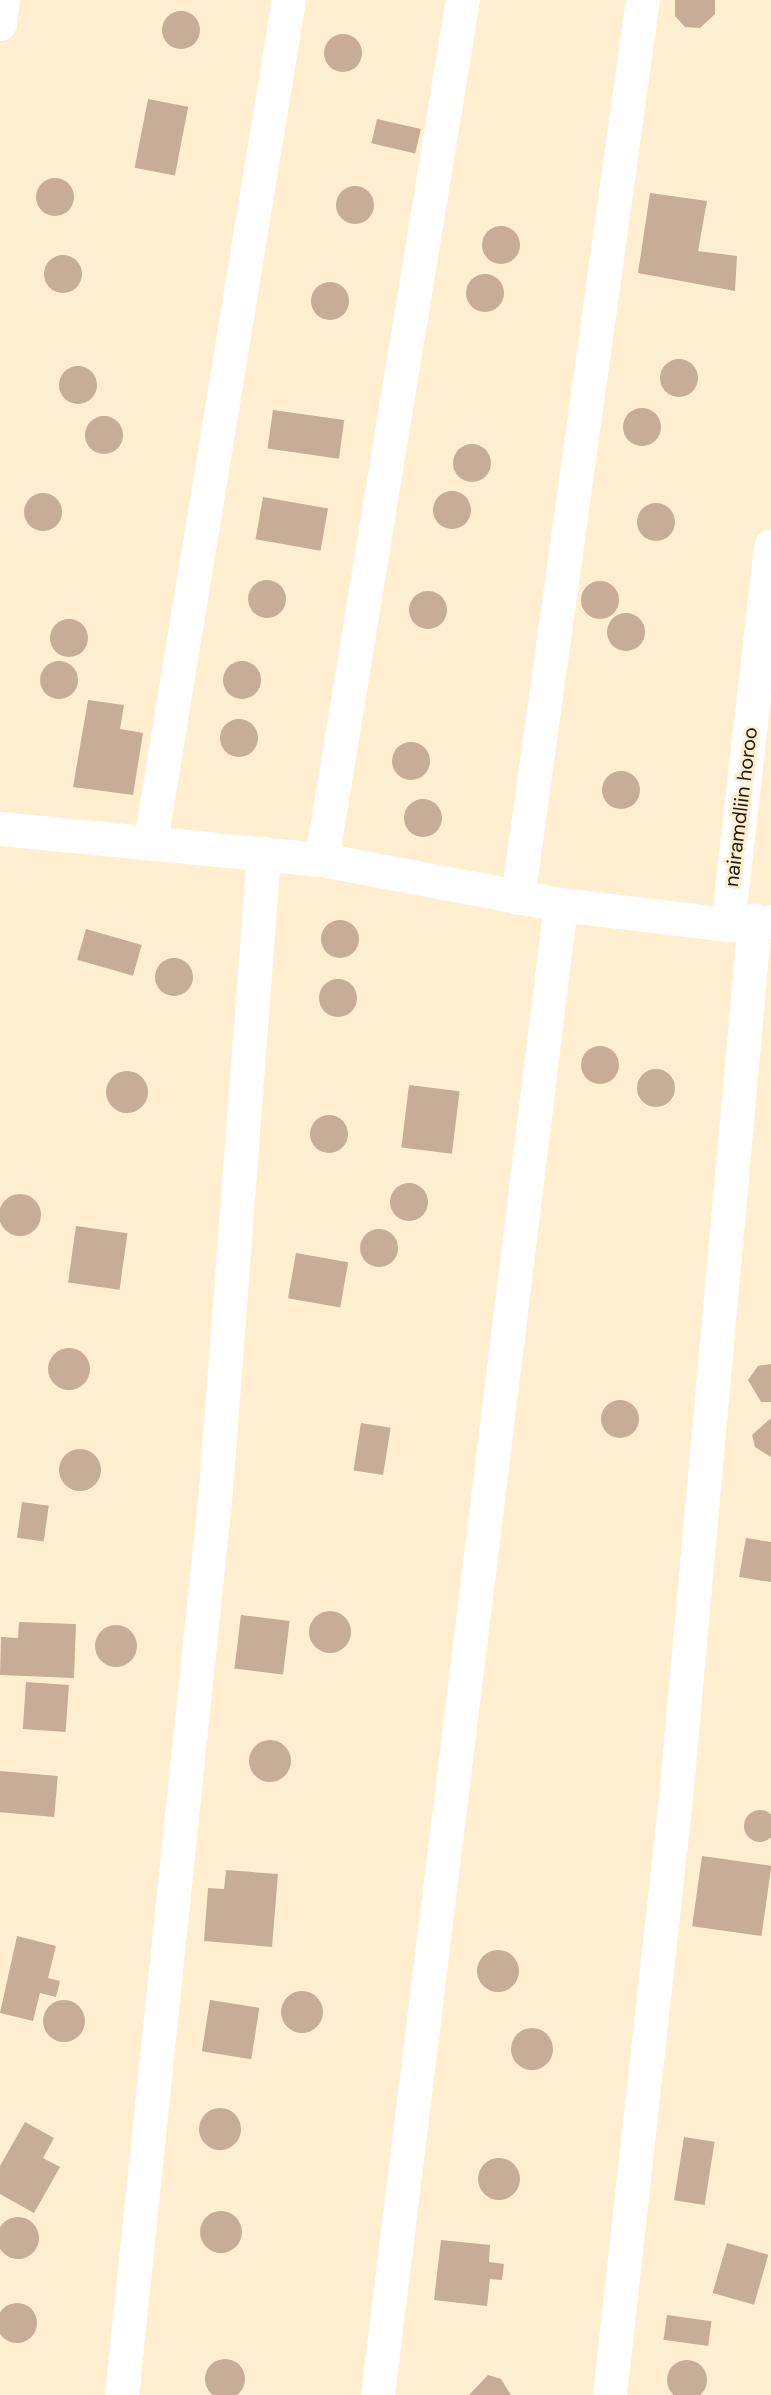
<!DOCTYPE html>
<style>
body{margin:0}
#map{position:relative;width:771px;height:2395px;overflow:hidden;background:#ffefd0;font-family:"DM Sans",sans-serif}
div>[style]{position:absolute}
.building>*{inset:0;background:#c7ac96;transform-origin:0 0}
.round{border-radius:50%}
.street>*{height:34px;margin:-17px;padding:0 17px;transform-origin:17px;border-radius:17px;background:#fff}
span{translate:-50% -50%;white-space:nowrap;text-align:center;line-height:1.15;-webkit-text-stroke:6px #ffefd0;paint-order:stroke}
.street-label{font-size:20px;color:#201a0f}
</style>
<div id="map">
<div class="building">
<i style="clip-path:polygon(675px 0,715px 0,715px 14px,700px 28px,685px 27px,675px 16px)"></i>
<i class="round" style="left:162px;top:11px;width:38px;height:38px"></i>
<i class="round" style="left:324px;top:34px;width:38px;height:38px"></i>
<i style="left:148px;top:99px;width:41px;height:70px;rotate:11deg"></i>
<i style="left:377px;top:119px;width:45px;height:25px;rotate:13deg"></i>
<i class="round" style="left:36px;top:178px;width:38px;height:38px"></i>
<i class="round" style="left:336px;top:186px;width:38px;height:38px"></i>
<i style="clip-path:polygon(650px 193px,707px 201px,698px 251px,737px 256px,735px 291px,638px 273px)"></i>
<i class="round" style="left:482px;top:226px;width:38px;height:38px"></i>
<i class="round" style="left:44px;top:255px;width:38px;height:38px"></i>
<i class="round" style="left:466px;top:274px;width:38px;height:38px"></i>
<i class="round" style="left:311px;top:282px;width:38px;height:38px"></i>
<i class="round" style="left:660px;top:359px;width:38px;height:38px"></i>
<i class="round" style="left:59px;top:366px;width:38px;height:38px"></i>
<i class="round" style="left:623px;top:408px;width:38px;height:38px"></i>
<i style="left:273px;top:410px;width:72px;height:39px;rotate:8deg"></i>
<i class="round" style="left:85px;top:416px;width:38px;height:38px"></i>
<i class="round" style="left:453px;top:444px;width:38px;height:38px"></i>
<i class="round" style="left:433px;top:491px;width:38px;height:38px"></i>
<i class="round" style="left:24px;top:493px;width:38px;height:38px"></i>
<i style="left:263px;top:497px;width:66px;height:43px;rotate:10deg"></i>
<i class="round" style="left:637px;top:503px;width:38px;height:38px"></i>
<i class="round" style="left:248px;top:580px;width:38px;height:38px"></i>
<i class="round" style="left:581px;top:581px;width:38px;height:38px"></i>
<i class="round" style="left:409px;top:591px;width:38px;height:38px"></i>
<i class="round" style="left:607px;top:613px;width:38px;height:38px"></i>
<i class="round" style="left:50px;top:619px;width:38px;height:38px"></i>
<i class="round" style="left:40px;top:661px;width:38px;height:38px"></i>
<i class="round" style="left:223px;top:661px;width:38px;height:38px"></i>
<i style="clip-path:polygon(88px 700px,124px 705px,120px 729px,143px 733px,133px 795px,73px 787px)"></i>
<i class="round" style="left:220px;top:719px;width:38px;height:38px"></i>
<i class="round" style="left:392px;top:742px;width:38px;height:38px"></i>
<i class="round" style="left:602px;top:771px;width:38px;height:38px"></i>
<i class="round" style="left:404px;top:799px;width:38px;height:38px"></i>
<i class="round" style="left:321px;top:920px;width:38px;height:38px"></i>
<i style="left:86px;top:929px;width:58px;height:32px;rotate:16deg"></i>
<i class="round" style="left:155px;top:958px;width:38px;height:38px"></i>
<i class="round" style="left:319px;top:979px;width:38px;height:38px"></i>
<i class="round" style="left:581px;top:1046px;width:38px;height:38px"></i>
<i class="round" style="left:637px;top:1069px;width:38px;height:38px"></i>
<i class="round" style="left:106px;top:1071px;width:42px;height:42px"></i>
<i style="left:409px;top:1085px;width:51px;height:63px;rotate:7deg"></i>
<i class="round" style="left:310px;top:1115px;width:38px;height:38px"></i>
<i class="round" style="left:390px;top:1183px;width:38px;height:38px"></i>
<i class="round" style="left:-1px;top:1194px;width:42px;height:42px"></i>
<i style="left:76px;top:1226px;width:52px;height:57px;rotate:8deg"></i>
<i class="round" style="left:360px;top:1229px;width:38px;height:38px"></i>
<i style="left:296px;top:1253px;width:53px;height:46px;rotate:10deg"></i>
<i class="round" style="left:48px;top:1348px;width:42px;height:42px"></i>
<i style="clip-path:polygon(771px 1364px,771px 1402px,761px 1402px,748px 1380px,758px 1366px)"></i>
<i class="round" style="left:601px;top:1400px;width:38px;height:38px"></i>
<i style="clip-path:polygon(771px 1418px,771px 1457px,755px 1447px,752px 1435px)"></i>
<i style="left:361px;top:1423px;width:30px;height:48px;rotate:9deg"></i>
<i class="round" style="left:59px;top:1449px;width:42px;height:42px"></i>
<i style="left:22px;top:1502px;width:27px;height:36px;rotate:8deg"></i>
<i style="clip-path:polygon(746px 1538px,771px 1542px,771px 1582px,739px 1577px)"></i>
<i class="round" style="left:309px;top:1611px;width:42px;height:42px"></i>
<i style="left:241px;top:1615px;width:49px;height:54px;rotate:7deg"></i>
<i style="clip-path:polygon(19px 1622px,76px 1624px,74px 1678px,0 1675px,1px 1637px,18px 1638px)"></i>
<i class="round" style="left:95px;top:1625px;width:42px;height:42px"></i>
<i style="left:26px;top:1682px;width:43px;height:47px;rotate:4deg"></i>
<i class="round" style="left:249px;top:1740px;width:42px;height:42px"></i>
<i style="left:0;top:1771px;width:58px;height:41px;rotate:5deg"></i>
<i class="round" style="left:744px;top:1810px;width:32px;height:32px"></i>
<i style="left:702px;top:1856px;width:70px;height:71px;rotate:8deg"></i>
<i style="clip-path:polygon(226px 1870px,278px 1874px,272px 1947px,204px 1941px,208px 1888px,224px 1889px)"></i>
<i style="clip-path:polygon(17px 1936px,56px 1946px,48px 1978px,60px 1981px,56px 1997px,40px 1993px,33px 2021px,0 2013px)"></i>
<i class="round" style="left:477px;top:1950px;width:42px;height:42px"></i>
<i class="round" style="left:281px;top:1991px;width:42px;height:42px"></i>
<i style="left:210px;top:2000px;width:50px;height:52px;rotate:9deg"></i>
<i class="round" style="left:43px;top:2000px;width:42px;height:42px"></i>
<i class="round" style="left:511px;top:2028px;width:42px;height:42px"></i>
<i class="round" style="left:199px;top:2108px;width:42px;height:42px"></i>
<i style="clip-path:polygon(25px 2122px,54px 2138px,43px 2158px,60px 2167px,34px 2213px,0 2194px,0 2166px)"></i>
<i style="left:684px;top:2137px;width:31px;height:64px;rotate:9deg"></i>
<i class="round" style="left:478px;top:2158px;width:42px;height:42px"></i>
<i class="round" style="left:200px;top:2211px;width:42px;height:42px"></i>
<i class="round" style="left:-3px;top:2217px;width:42px;height:42px"></i>
<i style="clip-path:polygon(441px 2240px,490px 2245px,489px 2262px,504px 2264px,502px 2280px,490px 2279px,487px 2306px,434px 2300px)"></i>
<i style="left:727px;top:2243px;width:43px;height:52px;rotate:16deg"></i>
<i class="round" style="left:-3px;top:2303px;width:40px;height:40px"></i>
<i style="left:667px;top:2315px;width:45px;height:25px;rotate:8deg"></i>
<i class="round" style="left:205px;top:2359px;width:40px;height:40px"></i>
<i class="round" style="left:667px;top:2360px;width:40px;height:40px"></i>
<i style="clip-path:polygon(488px 2375px,501px 2379px,511px 2395px,469px 2395px)"></i>
</div>
<div class="street">
<i style="left:0;top:24px;width:24px;rotate:-83deg"></i>
<i style="left:0;top:829px;width:323px;rotate:5.5deg"></i>
<i style="left:322px;top:860px;width:243px;rotate:10.7deg"></i>
<i style="left:561px;top:905px;width:168px;rotate:6.8deg"></i>
<i style="left:728px;top:925px;width:43px;rotate:-4deg"></i>
<i style="left:151px;top:842px;width:853px;rotate:-80.69deg"></i>
<i style="left:322px;top:860px;width:871px;rotate:-80.69deg"></i>
<i style="left:518px;top:898px;width:907px;rotate:-82.08deg"></i>
<i style="left:728px;top:925px;width:381px;rotate:-83.5deg"></i>
<i style="left:122px;top:2395px;width:910px;rotate:-84.07deg"></i>
<i style="left:216px;top:1490px;width:638px;rotate:-85.68deg"></i>
<i style="left:378px;top:2395px;width:1501px;rotate:-83deg"></i>
<i style="left:610px;top:2395px;width:601px;rotate:-83.69deg"></i>
<i style="left:676px;top:1798px;width:881px;rotate:-84.85deg"></i>
</div>
<div class="street-label">
<span style="left:741px;top:807px;rotate:-83deg">nairamdliin horoo</span>
</div>
</div>
